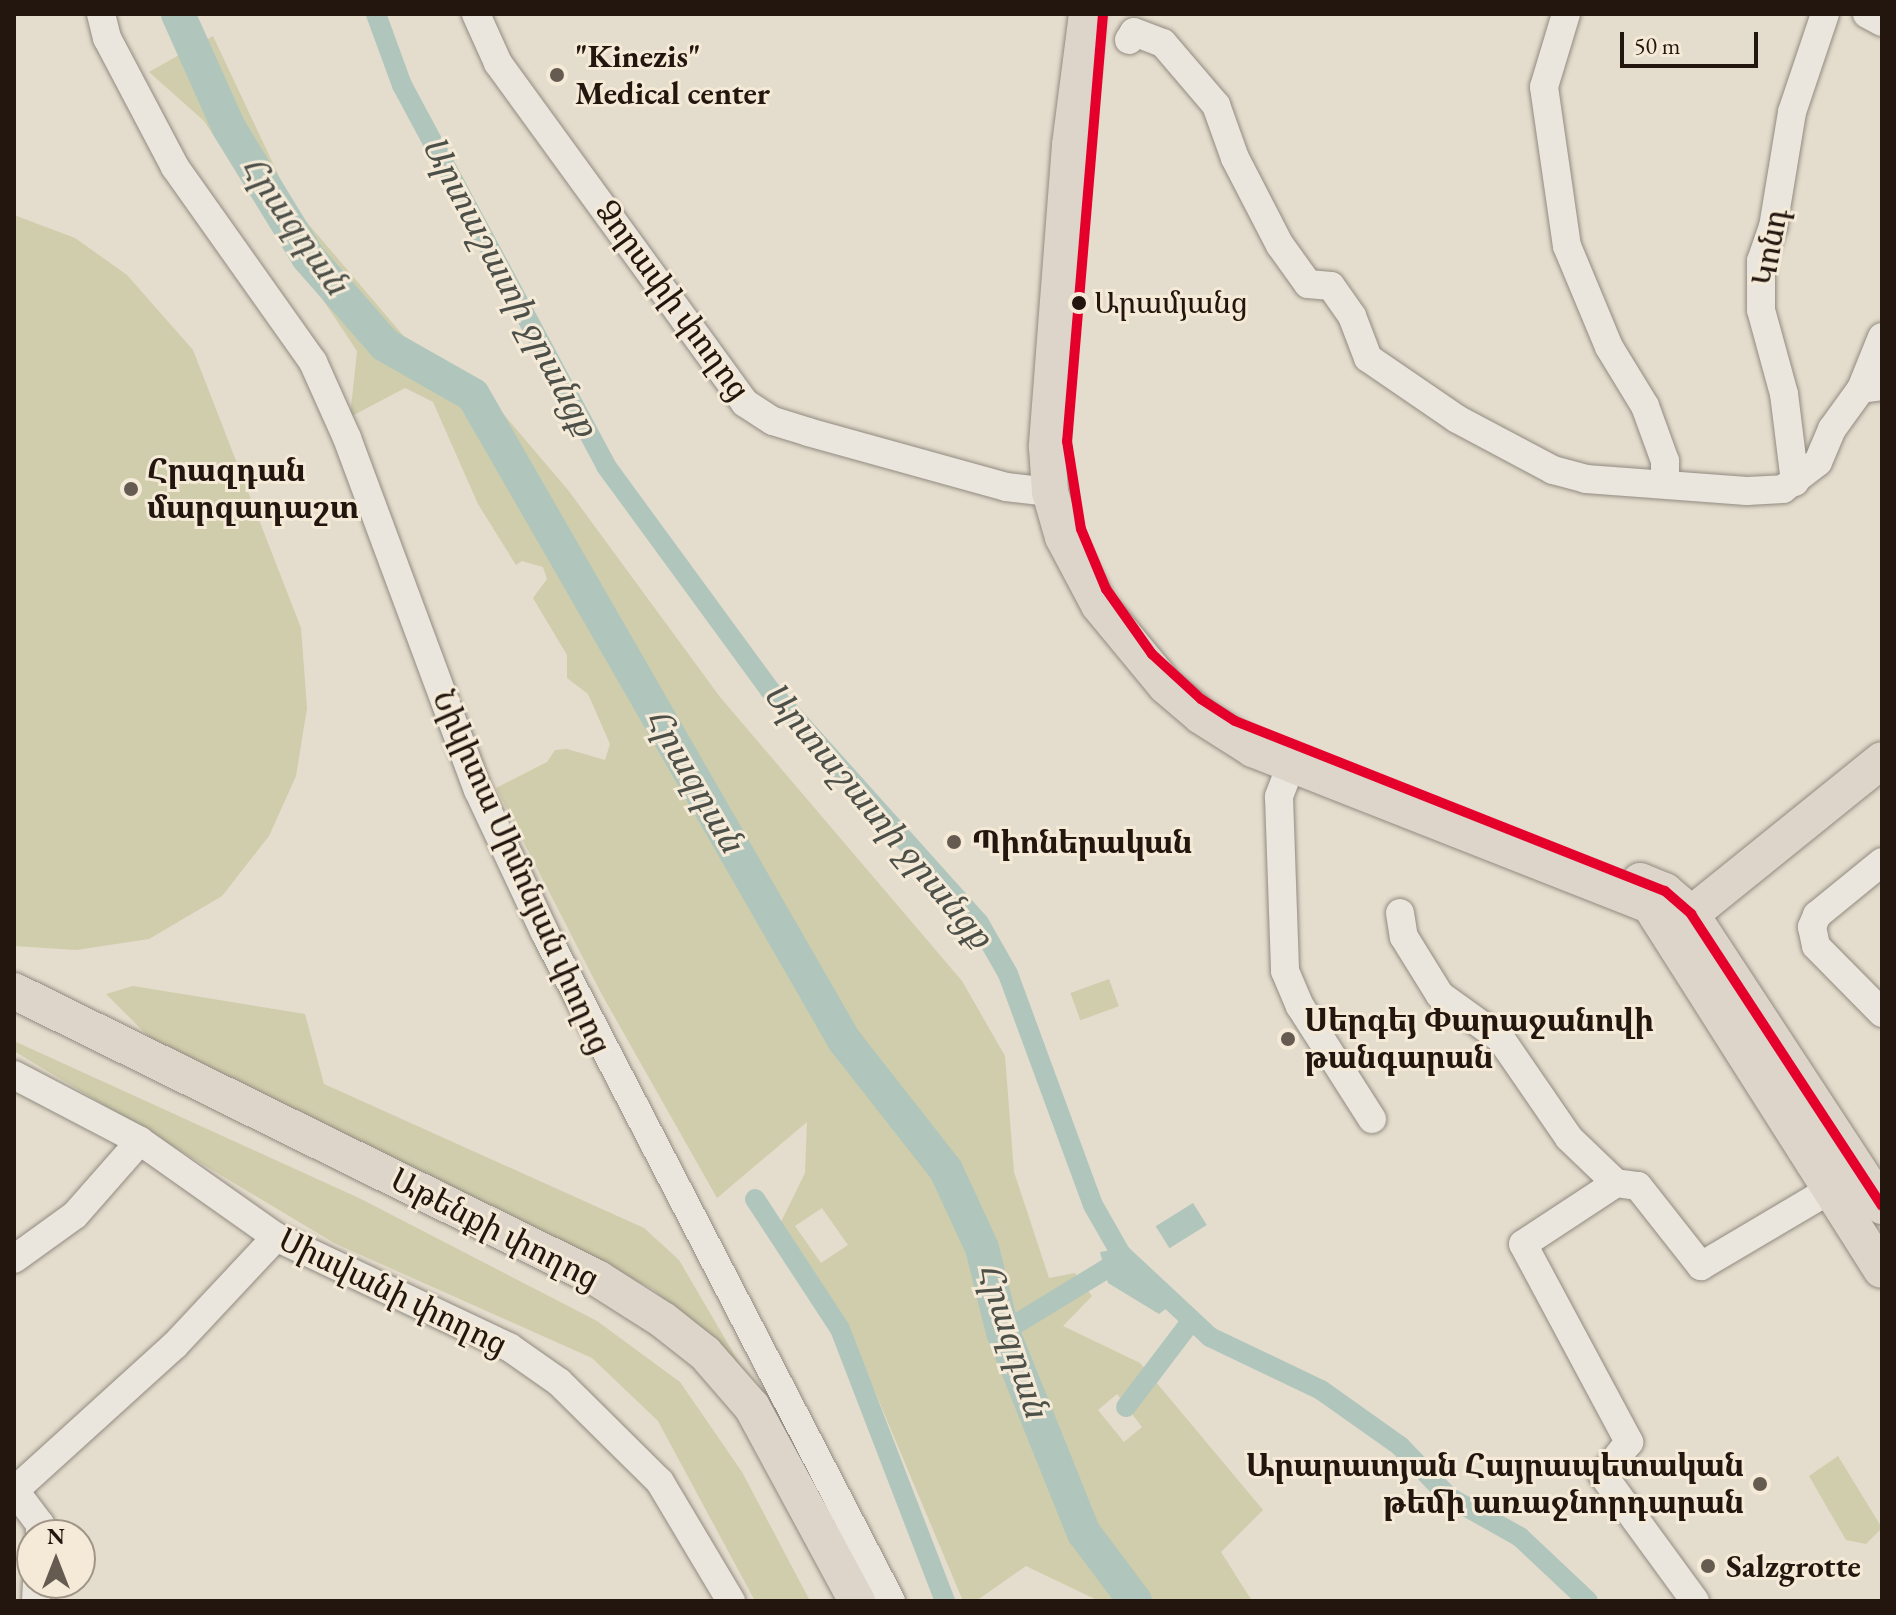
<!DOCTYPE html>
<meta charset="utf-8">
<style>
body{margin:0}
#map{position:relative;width:1896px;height:1615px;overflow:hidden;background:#e4dccc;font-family:"EB Garamond","Noto Serif Armenian",serif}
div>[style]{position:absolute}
.green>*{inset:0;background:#cfcdab;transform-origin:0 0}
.water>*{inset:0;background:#b0c6bc;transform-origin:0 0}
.canal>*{height:20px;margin:-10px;padding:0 10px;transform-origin:10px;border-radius:10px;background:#b0c6bc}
.river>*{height:34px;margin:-17px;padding:0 17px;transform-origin:17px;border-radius:17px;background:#b0c6bc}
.roads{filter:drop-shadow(0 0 2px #918b81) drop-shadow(0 0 2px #918b81)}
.minor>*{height:28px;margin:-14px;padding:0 14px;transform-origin:14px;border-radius:14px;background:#eae5dd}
.major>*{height:36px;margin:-18px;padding:0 18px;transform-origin:18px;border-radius:18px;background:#ddd5c9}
.bus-1>*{height:10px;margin:-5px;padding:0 5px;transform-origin:5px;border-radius:5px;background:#e4002b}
.dots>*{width:22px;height:22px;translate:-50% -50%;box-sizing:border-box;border:4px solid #f4ead7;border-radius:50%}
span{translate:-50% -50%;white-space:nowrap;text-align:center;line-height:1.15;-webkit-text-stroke:6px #f4ead7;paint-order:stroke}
.bus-label{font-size:30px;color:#22160f}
.left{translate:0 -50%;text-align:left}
.poi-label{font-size:32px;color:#22160f;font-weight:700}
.right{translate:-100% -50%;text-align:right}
.street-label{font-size:32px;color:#22160f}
.water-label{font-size:34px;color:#4c5049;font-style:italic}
.frame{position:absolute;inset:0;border:16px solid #22160f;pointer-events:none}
.north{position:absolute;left:16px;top:1519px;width:80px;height:80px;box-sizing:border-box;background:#f4ead7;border:2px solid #a09587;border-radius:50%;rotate:0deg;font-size:22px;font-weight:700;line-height:32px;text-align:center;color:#22160f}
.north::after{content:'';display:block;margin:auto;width:28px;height:36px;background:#665b51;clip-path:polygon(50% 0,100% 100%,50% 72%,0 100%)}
.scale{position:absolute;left:1620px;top:32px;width:138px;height:36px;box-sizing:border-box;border:4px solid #22160f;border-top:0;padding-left:10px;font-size:24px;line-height:28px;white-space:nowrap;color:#22160f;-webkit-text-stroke:6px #f4ead7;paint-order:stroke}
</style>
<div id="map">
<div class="green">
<i style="clip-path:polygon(evenodd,213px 36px,293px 206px,407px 340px,488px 396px,568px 490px,720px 697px,962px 981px,1005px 1056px,1014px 1172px,1049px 1278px,1075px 1273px,1092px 1296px,1063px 1326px,1140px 1363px,1263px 1510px,1221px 1552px,1252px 1601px,1099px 1601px,1026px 1566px,976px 1601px,963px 1601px,847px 1325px,780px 1224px,805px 1173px,807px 1122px,717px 1198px,601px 993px,496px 788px,547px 762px,555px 750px,567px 749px,605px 760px,610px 744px,588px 694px,567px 678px,567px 655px,533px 598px,547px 579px,543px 567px,522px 561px,516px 565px,478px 504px,433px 402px,405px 388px,350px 417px,357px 351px,204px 121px,149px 72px,213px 36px,822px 1208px,848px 1245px,821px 1263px,795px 1226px,822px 1208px,213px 36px,1117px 1394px,1142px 1427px,1124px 1442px,1098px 1410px,1117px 1394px)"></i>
<i style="clip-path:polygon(14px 215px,75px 238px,127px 275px,193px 350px,301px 628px,307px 708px,296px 776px,269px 836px,222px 896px,149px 939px,76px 950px,14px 946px)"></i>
<i style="left:1109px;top:979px;width:29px;height:41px;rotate:70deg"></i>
<i style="clip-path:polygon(133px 986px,305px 1014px,324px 1084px,644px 1228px,679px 1260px,748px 1378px,653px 1289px,158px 1046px,106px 994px)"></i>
<i style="clip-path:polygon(14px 1041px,361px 1199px,597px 1321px,680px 1382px,742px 1472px,810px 1601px,755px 1601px,658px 1421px,592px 1358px,334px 1243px,14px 1051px)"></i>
<i style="clip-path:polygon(1838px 1456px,1882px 1528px,1866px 1544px,1846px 1540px,1809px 1476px)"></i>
</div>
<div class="water">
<i style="left:1193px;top:1203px;width:26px;height:44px;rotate:58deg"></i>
<i style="clip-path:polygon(1111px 1250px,1167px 1308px,1159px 1314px,1108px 1283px,1100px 1252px)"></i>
</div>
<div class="canal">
<i style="left:376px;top:14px;width:76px;rotate:69.9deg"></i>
<i style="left:402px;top:85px;width:432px;rotate:61.8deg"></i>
<i style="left:606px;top:466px;width:276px;rotate:53.8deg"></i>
<i style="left:769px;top:689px;width:314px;rotate:48.1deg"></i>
<i style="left:979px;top:923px;width:59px;rotate:60.4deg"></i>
<i style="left:1008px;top:974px;width:246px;rotate:69.8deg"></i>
<i style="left:1093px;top:1205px;width:56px;rotate:60.3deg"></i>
<i style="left:1121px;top:1254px;width:122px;rotate:43deg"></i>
<i style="left:1210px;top:1337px;width:123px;rotate:25.5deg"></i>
<i style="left:1321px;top:1390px;width:97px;rotate:35.3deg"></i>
<i style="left:1400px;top:1446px;width:71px;rotate:46.1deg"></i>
<i style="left:1449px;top:1497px;width:81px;rotate:29.4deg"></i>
<i style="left:1520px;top:1537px;width:93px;rotate:43.3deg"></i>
<i style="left:755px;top:1199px;width:155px;rotate:56.8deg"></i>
<i style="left:840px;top:1329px;width:292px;rotate:68.9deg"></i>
<i style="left:1003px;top:1332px;width:127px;rotate:-31.4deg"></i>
<i style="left:1111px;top:1266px;width:17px;rotate:40deg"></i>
<i style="left:1126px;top:1407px;width:109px;rotate:-52.8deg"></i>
</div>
<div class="river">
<i style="left:178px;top:14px;width:125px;rotate:65.9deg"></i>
<i style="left:229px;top:128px;width:151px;rotate:58.5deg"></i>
<i style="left:308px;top:257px;width:117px;rotate:48.8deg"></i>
<i style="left:385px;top:345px;width:101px;rotate:29.6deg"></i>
<i style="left:473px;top:395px;width:744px;rotate:60.09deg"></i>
<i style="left:844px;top:1040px;width:165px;rotate:51.9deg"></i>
<i style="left:946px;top:1170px;width:86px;rotate:65.2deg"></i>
<i style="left:982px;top:1248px;width:87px;rotate:76deg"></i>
<i style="left:1003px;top:1332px;width:217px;rotate:68.1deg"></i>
<i style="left:1084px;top:1533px;width:85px;rotate:53.1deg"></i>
</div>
<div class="roads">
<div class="minor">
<i style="left:101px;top:14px;width:25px;rotate:76deg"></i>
<i style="left:107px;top:38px;width:146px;rotate:62.2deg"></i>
<i style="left:175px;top:167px;width:239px;rotate:54.7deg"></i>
<i style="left:313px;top:362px;width:83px;rotate:65.9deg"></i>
<i style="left:347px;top:438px;width:376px;rotate:69.6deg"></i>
<i style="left:478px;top:790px;width:156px;rotate:64.9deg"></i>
<i style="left:544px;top:931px;width:755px;rotate:62.62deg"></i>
<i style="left:476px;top:14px;width:54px;rotate:65.8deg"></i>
<i style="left:498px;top:63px;width:420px;rotate:54deg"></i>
<i style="left:745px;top:403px;width:33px;rotate:33deg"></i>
<i style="left:773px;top:421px;width:37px;rotate:17deg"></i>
<i style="left:808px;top:432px;width:205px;rotate:15.5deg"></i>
<i style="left:1006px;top:487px;width:44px;rotate:6.5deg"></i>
<i style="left:1566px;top:14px;width:76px;rotate:106.8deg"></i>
<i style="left:1544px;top:87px;width:161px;rotate:81.8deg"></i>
<i style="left:1567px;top:246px;width:109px;rotate:67.4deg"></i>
<i style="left:1609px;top:347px;width:69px;rotate:58.6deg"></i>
<i style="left:1645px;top:406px;width:59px;rotate:70deg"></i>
<i style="left:1665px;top:461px;width:22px;rotate:90deg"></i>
<i style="left:1867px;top:14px;width:17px;rotate:28deg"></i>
<i style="left:1129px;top:40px;width:9px;rotate:-58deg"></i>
<i style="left:1134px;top:32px;width:31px;rotate:21deg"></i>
<i style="left:1163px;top:43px;width:82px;rotate:49.5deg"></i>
<i style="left:1216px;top:105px;width:56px;rotate:70.3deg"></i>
<i style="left:1235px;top:158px;width:98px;rotate:62.7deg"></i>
<i style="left:1280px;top:245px;width:48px;rotate:54.3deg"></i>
<i style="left:1308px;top:284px;width:23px;rotate:5deg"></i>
<i style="left:1331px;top:286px;width:37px;rotate:55deg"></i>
<i style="left:1352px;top:316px;width:45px;rotate:69.1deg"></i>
<i style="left:1368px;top:358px;width:108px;rotate:34.4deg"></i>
<i style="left:1457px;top:419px;width:109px;rotate:28deg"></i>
<i style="left:1553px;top:470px;width:34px;rotate:15deg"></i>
<i style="left:1586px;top:479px;width:161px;rotate:4.3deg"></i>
<i style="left:1747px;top:491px;width:36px;rotate:-3deg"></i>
<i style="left:1783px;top:489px;width:44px;rotate:-37.6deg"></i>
<i style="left:1818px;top:462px;width:36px;rotate:-67deg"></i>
<i style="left:1832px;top:429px;width:49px;rotate:-54.1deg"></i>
<i style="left:1861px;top:389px;width:21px;rotate:-8deg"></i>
<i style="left:1861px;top:389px;width:56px;rotate:-68deg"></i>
<i style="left:1795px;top:482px;width:89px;rotate:-97.1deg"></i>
<i style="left:1784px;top:394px;width:87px;rotate:-105.3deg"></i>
<i style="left:1761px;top:310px;width:49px;rotate:-90deg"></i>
<i style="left:1761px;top:261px;width:36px;rotate:-71deg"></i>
<i style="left:1773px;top:227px;width:117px;rotate:-80.6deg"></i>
<i style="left:1792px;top:112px;width:103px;rotate:-71.4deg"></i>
<i style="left:1291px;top:765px;width:34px;rotate:111deg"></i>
<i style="left:1279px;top:797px;width:174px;rotate:88deg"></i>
<i style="left:1285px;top:971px;width:38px;rotate:67deg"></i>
<i style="left:1300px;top:1006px;width:134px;rotate:57.5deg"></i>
<i style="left:1882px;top:862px;width:84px;rotate:140.8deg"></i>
<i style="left:1817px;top:915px;width:13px;rotate:113deg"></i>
<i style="left:1812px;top:927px;width:19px;rotate:78deg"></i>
<i style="left:1816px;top:946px;width:94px;rotate:45.4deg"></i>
<i style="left:1400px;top:913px;width:24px;rotate:81deg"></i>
<i style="left:1404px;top:937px;width:68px;rotate:58.2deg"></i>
<i style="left:1440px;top:995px;width:75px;rotate:35.8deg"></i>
<i style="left:1501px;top:1039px;width:120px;rotate:55.5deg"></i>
<i style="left:1569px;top:1138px;width:65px;rotate:43.8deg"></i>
<i style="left:1616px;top:1183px;width:22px;rotate:8deg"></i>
<i style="left:1638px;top:1186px;width:102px;rotate:51.8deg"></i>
<i style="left:1701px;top:1266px;width:151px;rotate:-30.6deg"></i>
<i style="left:14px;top:1075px;width:142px;rotate:27.6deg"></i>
<i style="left:140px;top:1141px;width:166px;rotate:35.2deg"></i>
<i style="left:276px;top:1237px;width:258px;rotate:25.3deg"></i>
<i style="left:509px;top:1347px;width:61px;rotate:35deg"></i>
<i style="left:559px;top:1382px;width:142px;rotate:44.7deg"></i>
<i style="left:660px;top:1482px;width:139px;rotate:59.2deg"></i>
<i style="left:1616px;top:1183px;width:111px;rotate:146.7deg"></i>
<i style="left:1523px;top:1244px;width:225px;rotate:61.8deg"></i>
<i style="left:1629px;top:1442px;width:42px;rotate:128.2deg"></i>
<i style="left:1603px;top:1475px;width:156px;rotate:53.9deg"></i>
<i style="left:14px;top:1259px;width:75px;rotate:-35.8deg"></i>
<i style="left:75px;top:1215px;width:98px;rotate:-48.7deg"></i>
<i style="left:14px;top:1491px;width:217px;rotate:-42.2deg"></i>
<i style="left:175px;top:1345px;width:148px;rotate:-46.9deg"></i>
<i style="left:15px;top:1491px;width:41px;rotate:52.9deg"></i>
<i style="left:40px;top:1524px;width:11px;rotate:90deg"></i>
<i style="left:36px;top:1601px;width:18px;rotate:-87deg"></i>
</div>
<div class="major">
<i style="left:1087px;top:14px;width:132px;rotate:97.4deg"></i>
<i style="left:1070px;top:145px;width:303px;rotate:94.4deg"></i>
<i style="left:1047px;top:447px;width:45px;rotate:86.2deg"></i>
<i style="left:1050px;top:492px;width:47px;rotate:73.9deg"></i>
<i style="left:1063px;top:537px;width:77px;rotate:62.1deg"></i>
<i style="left:1099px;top:605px;width:105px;rotate:50.4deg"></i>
<i style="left:1166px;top:686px;width:46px;rotate:40.6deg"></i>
<i style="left:1201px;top:716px;width:62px;rotate:32.4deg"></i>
<i style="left:1253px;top:749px;width:427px;rotate:21.5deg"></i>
<i style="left:1650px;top:905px;width:432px;rotate:57.6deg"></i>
<i style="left:1640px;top:881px;width:27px;rotate:22deg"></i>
<i style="left:1665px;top:891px;width:35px;rotate:41deg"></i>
<i style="left:1691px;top:914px;width:349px;rotate:56.8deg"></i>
<i style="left:1674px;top:928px;width:267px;rotate:-38.9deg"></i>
<i style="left:14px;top:991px;width:650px;rotate:26.21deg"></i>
<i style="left:597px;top:1278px;width:78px;rotate:32.5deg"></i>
<i style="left:663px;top:1320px;width:53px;rotate:38.2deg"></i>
<i style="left:705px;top:1353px;width:72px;rotate:49deg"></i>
<i style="left:752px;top:1407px;width:221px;rotate:61.6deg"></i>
</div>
</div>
<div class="bus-1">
<i style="left:1103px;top:14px;width:429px;rotate:94.8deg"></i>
<i style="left:1067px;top:441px;width:89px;rotate:81deg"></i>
<i style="left:1081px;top:529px;width:65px;rotate:67.4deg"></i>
<i style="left:1106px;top:589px;width:80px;rotate:54.7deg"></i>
<i style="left:1152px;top:654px;width:67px;rotate:42.6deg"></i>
<i style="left:1201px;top:699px;width:40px;rotate:32.9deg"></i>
<i style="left:1235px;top:721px;width:462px;rotate:21.6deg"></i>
<i style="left:1665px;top:891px;width:35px;rotate:41deg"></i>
<i style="left:1691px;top:914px;width:349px;rotate:56.8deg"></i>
</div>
<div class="dots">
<i style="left:557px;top:75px;background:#665b51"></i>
<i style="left:1079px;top:303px;background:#22160f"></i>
<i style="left:131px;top:489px;background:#665b51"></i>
<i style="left:954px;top:842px;background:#665b51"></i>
<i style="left:1288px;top:1039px;background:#665b51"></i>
<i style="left:1760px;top:1484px;background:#665b51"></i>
<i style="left:1708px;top:1566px;background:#665b51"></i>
</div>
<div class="bus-label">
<span class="left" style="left:1094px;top:303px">Արամյանց</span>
</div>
<div class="poi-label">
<span class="left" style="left:575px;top:75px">"Kinezis"<br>Medical center</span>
<span class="left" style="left:147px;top:489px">Հրազդան<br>մարզադաշտ</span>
<span class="left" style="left:972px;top:842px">Պիոներական</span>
<span class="left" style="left:1304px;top:1039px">Սերգեյ Փարաջանովի<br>թանգարան</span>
<span class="right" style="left:1744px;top:1484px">Արարատյան Հայրապետական<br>թեմի առաջնորդարան</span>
<span class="left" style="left:1726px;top:1566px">Salzgrotte</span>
</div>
<div class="street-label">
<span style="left:1770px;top:247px;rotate:-80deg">Կոնդ</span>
<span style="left:673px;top:300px;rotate:54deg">Ձորափի փողոց</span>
<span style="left:522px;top:872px;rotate:66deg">Նիկիտա Սիմոնյան փողոց</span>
<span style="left:495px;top:1229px;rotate:27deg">Աթենքի փողոց</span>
<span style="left:393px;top:1292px;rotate:26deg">Սիսվանի փողոց</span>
</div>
<div class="water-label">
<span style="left:295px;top:225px;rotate:55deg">Հրազդան</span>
<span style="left:510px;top:286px;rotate:62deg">Արտաշատի ջրանցք</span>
<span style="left:695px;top:780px;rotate:60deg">Հրազդան</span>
<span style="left:878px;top:815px;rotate:50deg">Արտաշատի ջրանցք</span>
<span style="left:1013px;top:1340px;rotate:72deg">Հրազդան</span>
</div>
<div class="frame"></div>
<div class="north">N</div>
<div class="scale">50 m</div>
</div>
